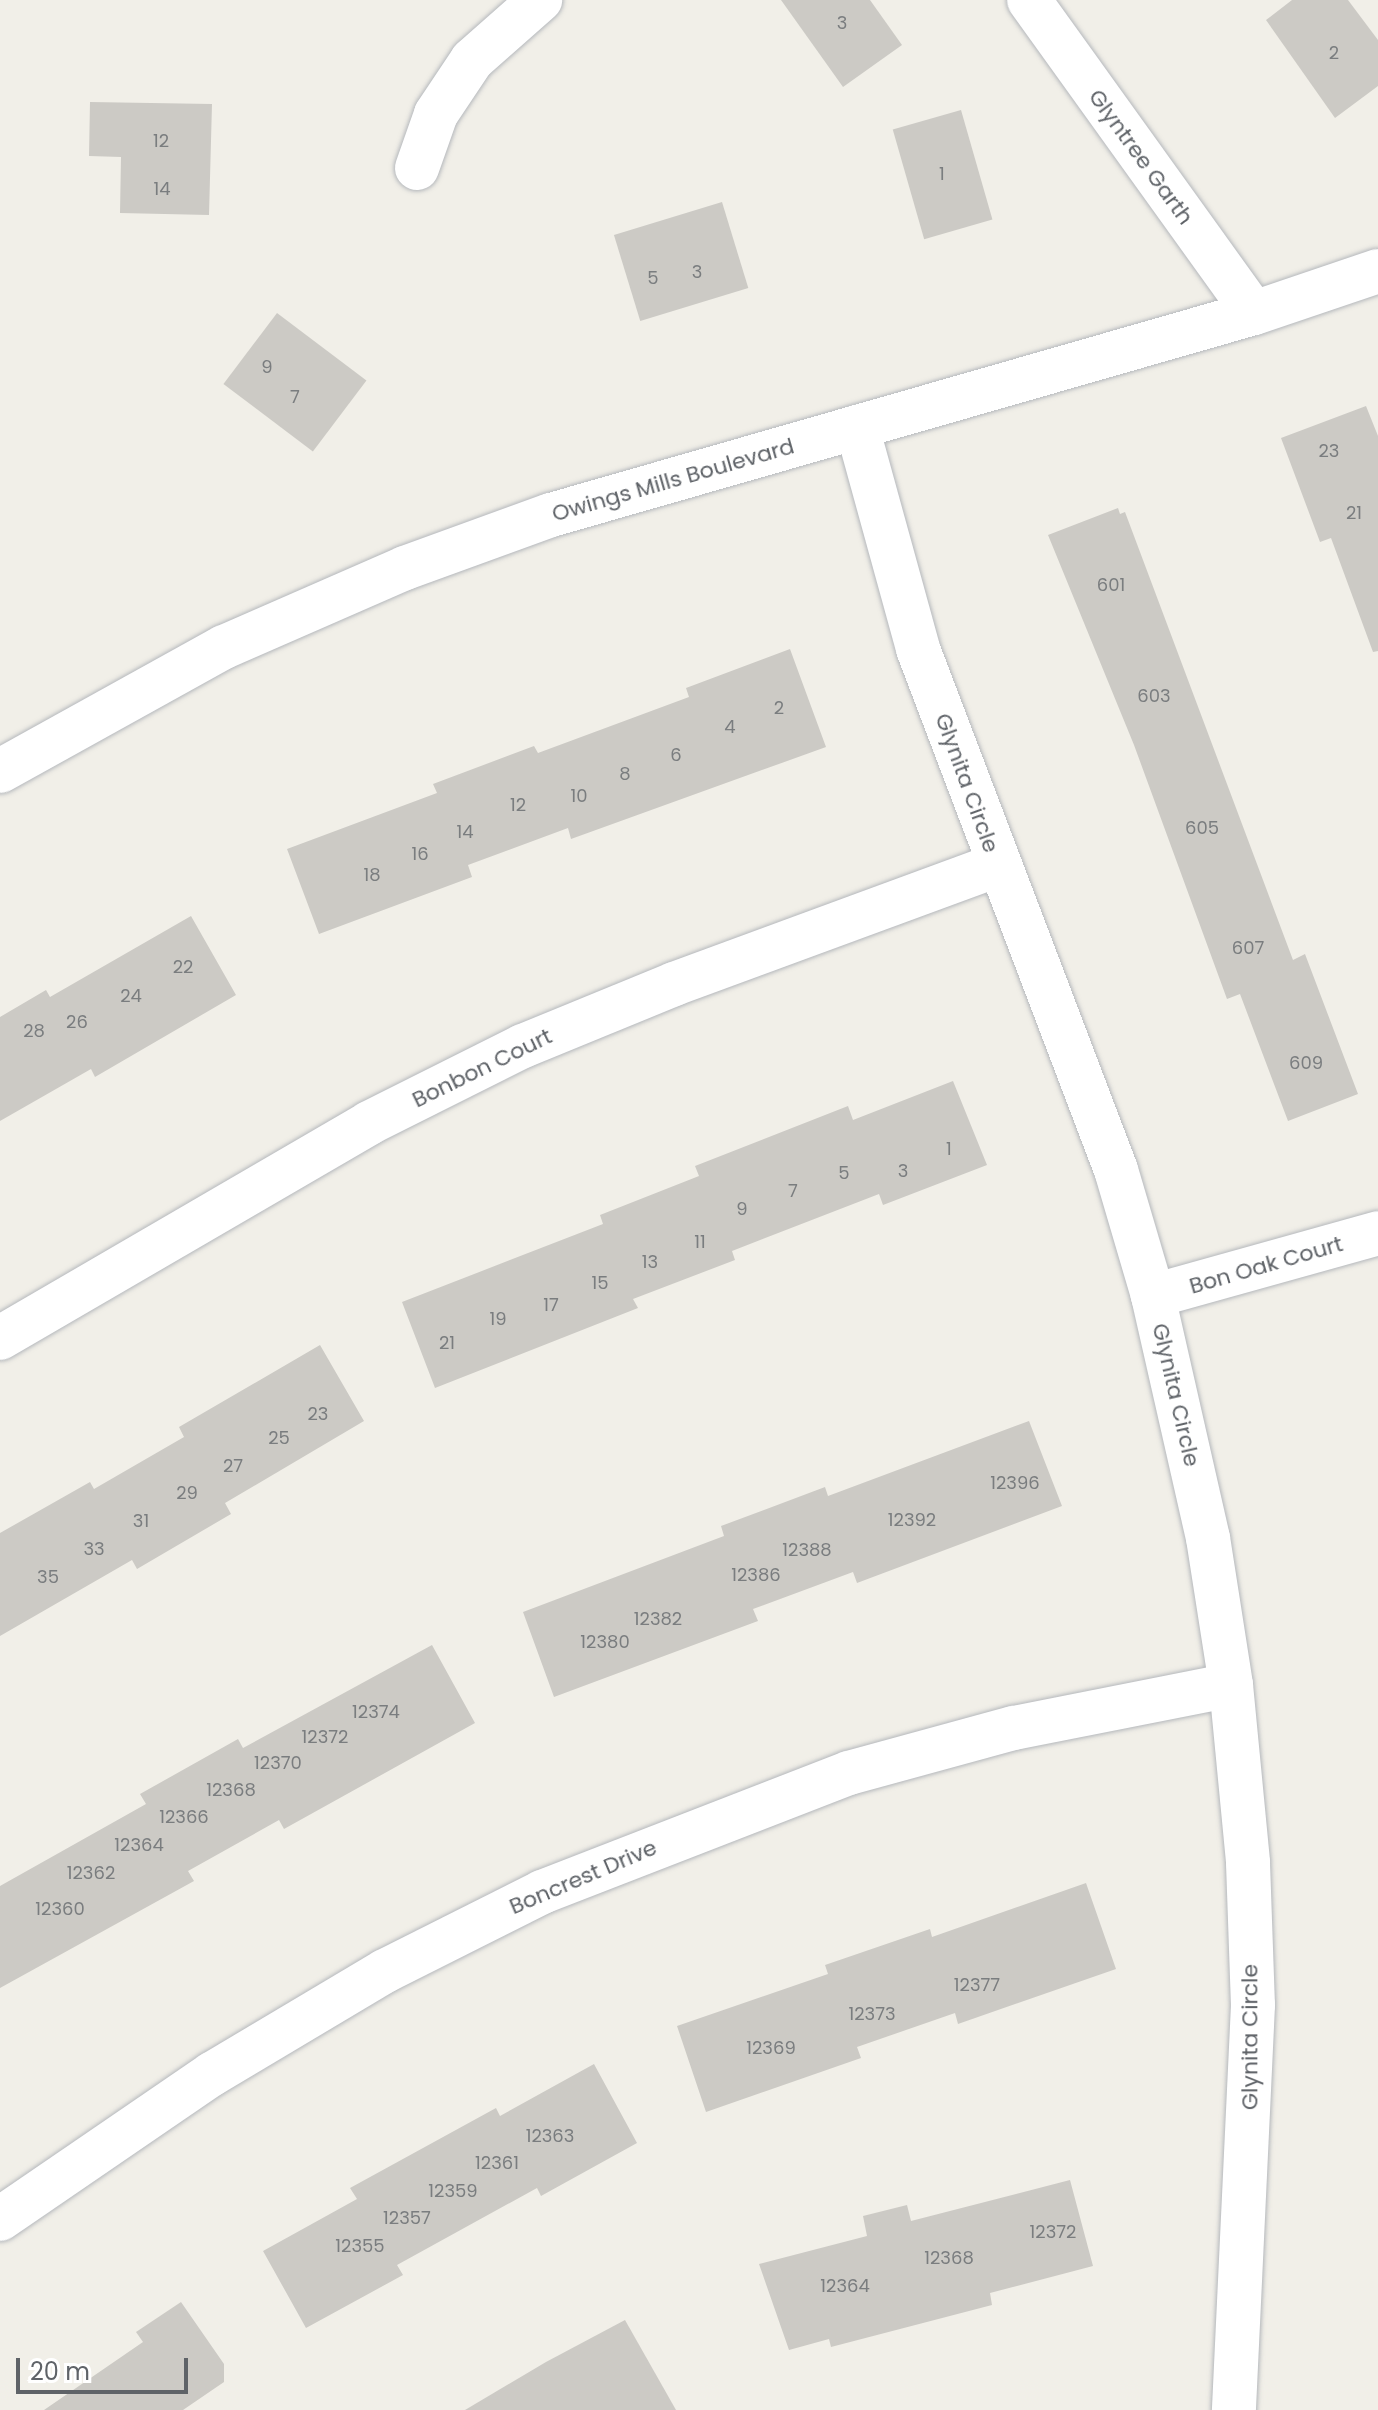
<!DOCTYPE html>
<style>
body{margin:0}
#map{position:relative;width:1378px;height:2410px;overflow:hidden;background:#f1efe8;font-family:Poppins,sans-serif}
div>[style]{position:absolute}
.building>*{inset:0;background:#cccac5;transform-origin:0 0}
.roads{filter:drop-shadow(0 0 2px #b5b8bc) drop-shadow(0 0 2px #b5b8bc)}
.minor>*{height:44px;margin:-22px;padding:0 22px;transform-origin:22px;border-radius:22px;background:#fff}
.secondary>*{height:44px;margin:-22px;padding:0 22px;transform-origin:22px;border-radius:22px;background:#fff}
span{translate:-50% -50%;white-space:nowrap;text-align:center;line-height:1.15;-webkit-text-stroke:6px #fff;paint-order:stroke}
.number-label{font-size:18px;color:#7a7d7f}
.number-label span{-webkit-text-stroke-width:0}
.street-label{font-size:22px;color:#5f6368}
.scale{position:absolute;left:16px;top:2358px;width:172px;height:36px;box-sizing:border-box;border:4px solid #5f6368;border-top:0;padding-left:10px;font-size:24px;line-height:28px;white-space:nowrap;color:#5f6368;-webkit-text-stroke:6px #fff;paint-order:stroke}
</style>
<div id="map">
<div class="building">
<i style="clip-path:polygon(781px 0,870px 0,902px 45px,843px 87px)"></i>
<i style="clip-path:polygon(1292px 0,1348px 0,1378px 40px,1378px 86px,1335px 118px,1266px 20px)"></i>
<i style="clip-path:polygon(90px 102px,212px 104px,209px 215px,120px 213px,121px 157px,89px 156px)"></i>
<i style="left:961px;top:110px;width:114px;height:71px;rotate:74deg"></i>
<i style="left:722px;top:202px;width:90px;height:113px;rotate:73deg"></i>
<i style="left:277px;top:313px;width:112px;height:89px;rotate:37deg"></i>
<i style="clip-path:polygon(1366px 406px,1378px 436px,1378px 651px,1373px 652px,1331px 538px,1320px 542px,1281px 438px)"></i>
<i style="clip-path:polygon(1118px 508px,1120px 514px,1125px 512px,1293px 960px,1305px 954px,1358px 1094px,1288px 1121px,1240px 994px,1227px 999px,1134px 745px,1048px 535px)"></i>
<i style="clip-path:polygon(790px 649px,826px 747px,571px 839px,568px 828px,468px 865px,472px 877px,319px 934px,287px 849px,437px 793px,433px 784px,534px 746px,538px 753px,689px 697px,686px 688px)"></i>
<i style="clip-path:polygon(191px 916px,236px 995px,95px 1077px,91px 1069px,0 1121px,0 1017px,46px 990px,50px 997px)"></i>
<i style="clip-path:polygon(953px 1081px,987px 1165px,883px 1205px,879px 1194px,732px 1251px,735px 1260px,633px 1299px,638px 1308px,435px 1388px,402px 1302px,603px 1224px,600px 1215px,699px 1176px,695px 1166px,848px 1106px,853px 1120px)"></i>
<i style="clip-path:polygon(320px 1345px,364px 1421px,225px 1503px,231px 1514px,137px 1569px,132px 1560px,0 1636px,0 1533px,90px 1482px,94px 1489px,184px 1437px,179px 1427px)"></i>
<i style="clip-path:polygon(1029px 1421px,1062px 1506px,857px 1583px,853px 1572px,753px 1609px,758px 1621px,554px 1697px,523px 1612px,724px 1536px,721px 1526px,825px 1487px,828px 1496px)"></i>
<i style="clip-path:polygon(432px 1645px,475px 1723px,284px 1829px,279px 1820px,188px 1871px,194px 1881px,0 1988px,0 1886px,146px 1804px,140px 1794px,238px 1739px,243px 1748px)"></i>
<i style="clip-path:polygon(1086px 1883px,1116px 1969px,958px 2024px,955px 2013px,857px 2047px,861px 2058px,706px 2112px,677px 2026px,828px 1974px,825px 1965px,930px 1929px,932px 1937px)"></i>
<i style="clip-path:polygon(594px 2064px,637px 2143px,541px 2196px,537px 2188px,397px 2265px,403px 2275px,306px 2328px,263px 2251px,357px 2199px,350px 2188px,496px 2108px,500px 2116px)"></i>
<i style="clip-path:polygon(1070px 2180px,1093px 2266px,990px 2293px,992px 2305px,831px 2347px,829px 2339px,789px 2350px,759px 2264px,867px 2236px,863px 2216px,907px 2205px,911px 2221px)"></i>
<i style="clip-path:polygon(181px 2302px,224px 2364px,224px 2382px,183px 2410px,44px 2410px,143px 2342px,136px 2332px)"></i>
<i style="clip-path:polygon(625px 2320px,676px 2410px,465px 2410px,546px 2362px)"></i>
</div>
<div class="roads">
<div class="minor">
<i style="left:1029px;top:0;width:385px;rotate:54.3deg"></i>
<i style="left:417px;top:168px;width:57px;rotate:-70.6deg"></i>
<i style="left:436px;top:114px;width:65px;rotate:-56.3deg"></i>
<i style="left:472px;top:60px;width:91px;rotate:-41.4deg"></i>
<i style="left:857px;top:427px;width:230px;rotate:74.6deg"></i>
<i style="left:918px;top:649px;width:557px;rotate:69.19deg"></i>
<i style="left:1116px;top:1170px;width:131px;rotate:73.6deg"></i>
<i style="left:1153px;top:1296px;width:248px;rotate:77.2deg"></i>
<i style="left:1208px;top:1538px;width:149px;rotate:81.1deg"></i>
<i style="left:1231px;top:1685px;width:179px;rotate:84.5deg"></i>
<i style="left:1248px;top:1863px;width:142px;rotate:88deg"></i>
<i style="left:1253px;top:2005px;width:405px;rotate:92.7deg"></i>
<i style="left:1153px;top:1296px;width:234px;rotate:-15.6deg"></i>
<i style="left:0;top:1338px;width:427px;rotate:-30.2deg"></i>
<i style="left:369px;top:1123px;width:172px;rotate:-26.6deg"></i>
<i style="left:523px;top:1046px;width:163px;rotate:-22.3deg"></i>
<i style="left:674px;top:984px;width:344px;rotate:-20.2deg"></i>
<i style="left:0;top:2219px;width:257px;rotate:-34.4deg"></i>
<i style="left:212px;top:2074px;width:201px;rotate:-30.8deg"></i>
<i style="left:385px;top:1971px;width:176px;rotate:-26.7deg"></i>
<i style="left:542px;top:1892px;width:329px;rotate:-21.2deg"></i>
<i style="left:849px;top:1773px;width:171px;rotate:-15.3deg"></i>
<i style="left:1014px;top:1728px;width:221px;rotate:-11.2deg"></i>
</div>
<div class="secondary">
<i style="left:0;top:771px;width:256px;rotate:-29deg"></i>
<i style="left:224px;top:647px;width:197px;rotate:-23.6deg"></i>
<i style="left:405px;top:568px;width:155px;rotate:-20deg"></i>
<i style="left:551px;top:515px;width:731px;rotate:-16.03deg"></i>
<i style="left:1254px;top:313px;width:131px;rotate:-18.7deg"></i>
</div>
</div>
<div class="number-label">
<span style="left:842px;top:23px">3</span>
<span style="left:1334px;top:53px">2</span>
<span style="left:161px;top:141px">12</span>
<span style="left:942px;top:174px">1</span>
<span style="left:162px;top:189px">14</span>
<span style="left:697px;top:272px">3</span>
<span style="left:653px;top:278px">5</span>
<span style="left:267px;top:367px">9</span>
<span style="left:295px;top:397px">7</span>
<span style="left:1329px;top:451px">23</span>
<span style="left:1354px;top:513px">21</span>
<span style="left:1111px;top:585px">601</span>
<span style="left:1154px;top:696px">603</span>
<span style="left:779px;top:708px">2</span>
<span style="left:730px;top:727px">4</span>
<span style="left:676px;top:755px">6</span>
<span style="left:625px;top:774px">8</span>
<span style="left:579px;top:796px">10</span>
<span style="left:518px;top:805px">12</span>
<span style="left:1202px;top:828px">605</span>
<span style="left:465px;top:832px">14</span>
<span style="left:420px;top:854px">16</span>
<span style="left:372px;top:875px">18</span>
<span style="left:1248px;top:948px">607</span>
<span style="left:183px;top:967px">22</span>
<span style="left:131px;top:996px">24</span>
<span style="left:77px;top:1022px">26</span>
<span style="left:34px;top:1031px">28</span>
<span style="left:1306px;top:1063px">609</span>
<span style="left:949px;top:1149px">1</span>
<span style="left:903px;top:1171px">3</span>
<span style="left:844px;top:1173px">5</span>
<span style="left:793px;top:1191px">7</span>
<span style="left:742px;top:1209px">9</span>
<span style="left:700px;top:1242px">11</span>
<span style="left:650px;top:1262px">13</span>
<span style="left:600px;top:1283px">15</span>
<span style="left:551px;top:1305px">17</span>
<span style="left:498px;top:1319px">19</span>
<span style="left:447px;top:1343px">21</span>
<span style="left:318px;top:1414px">23</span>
<span style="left:279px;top:1438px">25</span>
<span style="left:233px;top:1466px">27</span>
<span style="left:1015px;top:1483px">12396</span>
<span style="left:187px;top:1493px">29</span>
<span style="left:912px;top:1520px">12392</span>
<span style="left:141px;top:1521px">31</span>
<span style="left:94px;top:1549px">33</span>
<span style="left:807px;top:1550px">12388</span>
<span style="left:756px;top:1575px">12386</span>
<span style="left:48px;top:1577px">35</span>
<span style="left:658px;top:1619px">12382</span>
<span style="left:605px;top:1642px">12380</span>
<span style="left:376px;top:1712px">12374</span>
<span style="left:325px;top:1737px">12372</span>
<span style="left:278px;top:1763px">12370</span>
<span style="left:231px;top:1790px">12368</span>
<span style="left:184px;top:1817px">12366</span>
<span style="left:139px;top:1845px">12364</span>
<span style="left:91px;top:1873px">12362</span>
<span style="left:60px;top:1909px">12360</span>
<span style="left:977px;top:1985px">12377</span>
<span style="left:872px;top:2014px">12373</span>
<span style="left:771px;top:2048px">12369</span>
<span style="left:550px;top:2136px">12363</span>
<span style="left:497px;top:2163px">12361</span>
<span style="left:453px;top:2191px">12359</span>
<span style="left:407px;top:2218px">12357</span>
<span style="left:1053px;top:2232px">12372</span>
<span style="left:360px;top:2246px">12355</span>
<span style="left:949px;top:2258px">12368</span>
<span style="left:845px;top:2286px">12364</span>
</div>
<div class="street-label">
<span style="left:1141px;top:157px;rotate:54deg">Glyntree Garth</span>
<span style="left:673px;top:480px;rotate:-16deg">Owings Mills Boulevard</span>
<span style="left:967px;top:783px;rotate:70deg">Glynita Circle</span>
<span style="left:482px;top:1068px;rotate:-26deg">Bonbon Court</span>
<span style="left:1266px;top:1265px;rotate:-16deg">Bon Oak Court</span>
<span style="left:1176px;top:1395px;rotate:77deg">Glynita Circle</span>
<span style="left:583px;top:1877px;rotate:-23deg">Boncrest Drive</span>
<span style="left:1250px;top:2037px;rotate:-90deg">Glynita Circle</span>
</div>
<div class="scale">20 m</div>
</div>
